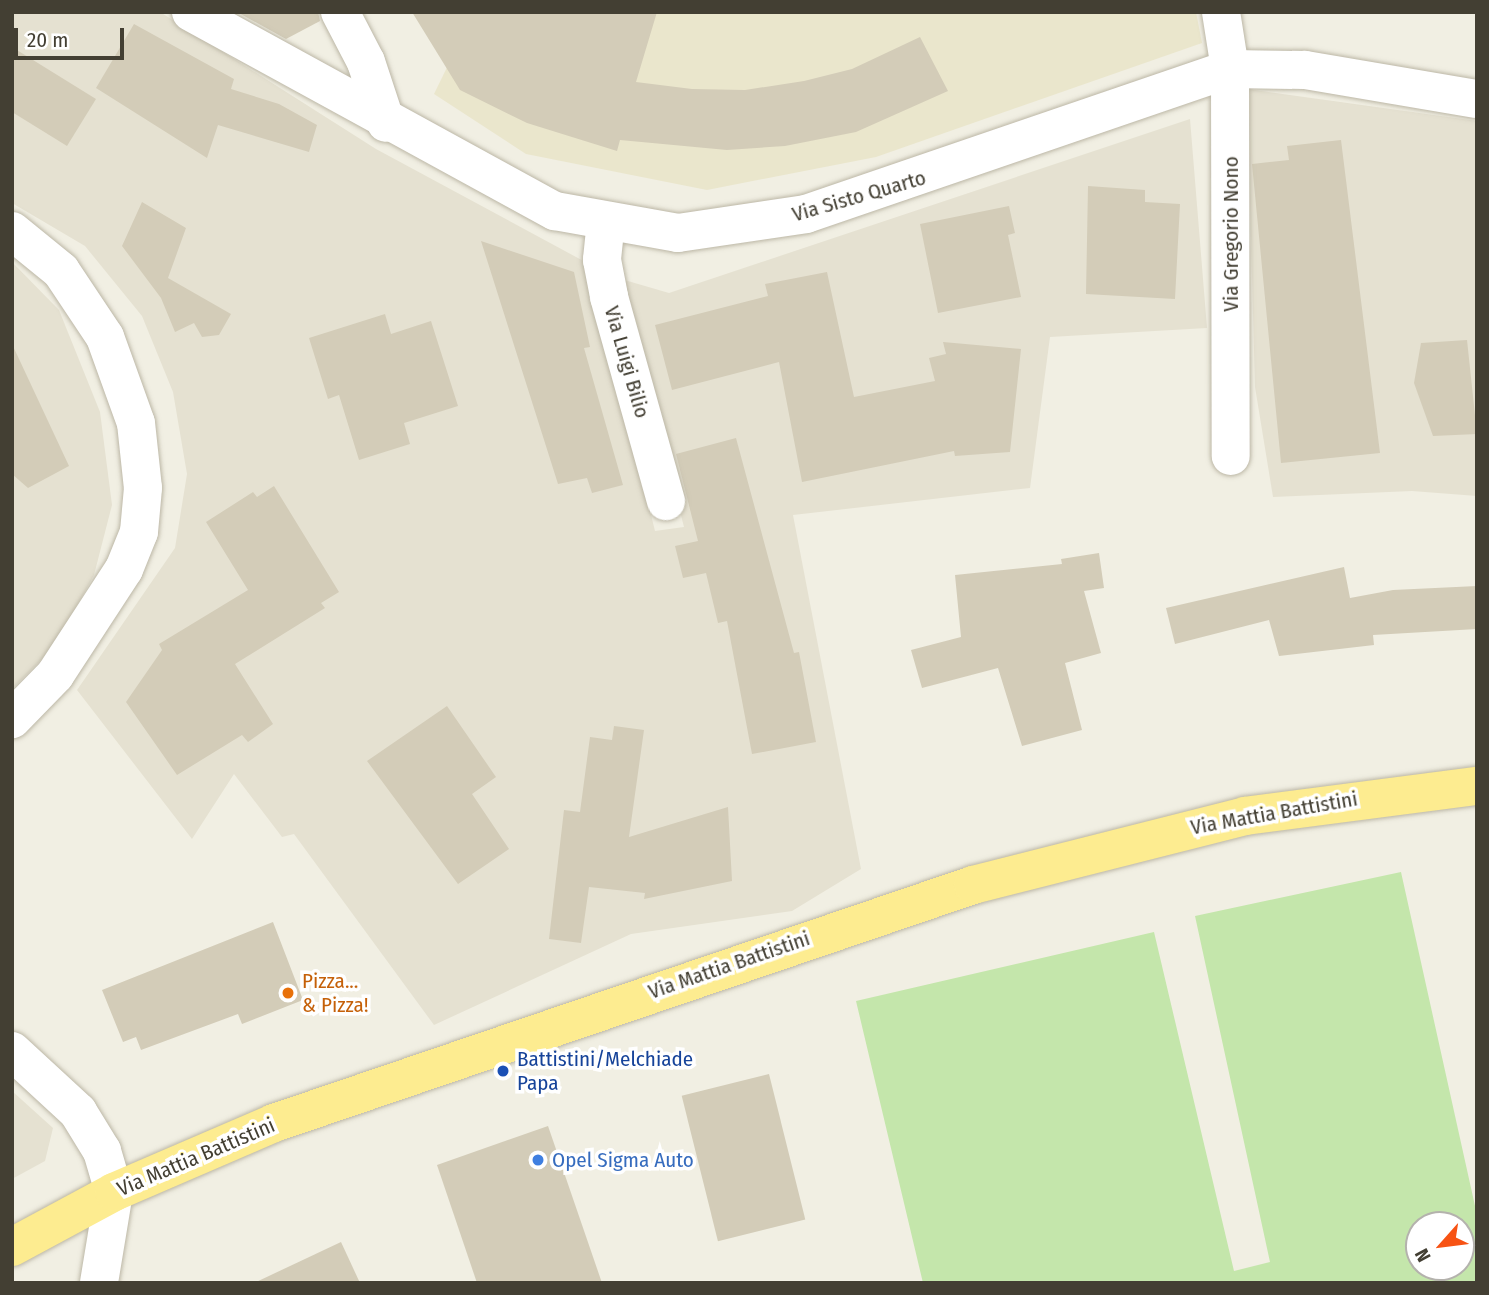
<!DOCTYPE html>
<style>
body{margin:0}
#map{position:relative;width:1489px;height:1295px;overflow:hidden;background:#f1efe3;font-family:"Fira Sans Condensed",sans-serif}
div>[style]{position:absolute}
.residential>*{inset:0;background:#e5e1d1}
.education>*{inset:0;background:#eae6cc}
.green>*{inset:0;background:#c4e6ab}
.building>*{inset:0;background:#d3ccb8;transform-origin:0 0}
.roads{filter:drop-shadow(0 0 2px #bcb7a6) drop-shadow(0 0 2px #bcb7a6)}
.minor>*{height:38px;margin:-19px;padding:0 19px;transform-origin:19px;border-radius:19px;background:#fff}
.major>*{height:38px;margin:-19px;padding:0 19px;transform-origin:19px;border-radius:19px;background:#fdec90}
.dots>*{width:19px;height:19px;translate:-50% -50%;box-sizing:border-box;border:4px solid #fff;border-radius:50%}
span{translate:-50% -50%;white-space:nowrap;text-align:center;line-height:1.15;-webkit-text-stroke:7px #fff;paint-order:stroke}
.street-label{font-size:21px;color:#433f33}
.food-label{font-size:21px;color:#c56008}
.left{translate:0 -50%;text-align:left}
.transit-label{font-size:21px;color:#164399}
.shop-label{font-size:21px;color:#366cbe}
.frame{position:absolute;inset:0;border:14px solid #433f33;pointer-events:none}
.north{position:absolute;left:1405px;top:1211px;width:70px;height:70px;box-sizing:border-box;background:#fff;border:2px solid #b4b2ad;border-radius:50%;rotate:242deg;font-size:19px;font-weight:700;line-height:28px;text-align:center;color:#433f33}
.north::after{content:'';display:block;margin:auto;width:24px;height:32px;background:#f75314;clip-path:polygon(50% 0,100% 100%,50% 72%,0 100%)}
.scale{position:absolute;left:14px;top:28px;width:110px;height:32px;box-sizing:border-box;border:4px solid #433f33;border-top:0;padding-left:9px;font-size:21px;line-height:24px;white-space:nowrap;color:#433f33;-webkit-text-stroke:5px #fff;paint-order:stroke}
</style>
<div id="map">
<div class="residential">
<i style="clip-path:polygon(12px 12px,160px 12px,376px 149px,589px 264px,655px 531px,684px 527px,621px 279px,669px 293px,1190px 119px,1207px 328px,1050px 337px,1030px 488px,793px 515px,861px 869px,792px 911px,631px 934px,434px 1025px,294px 834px,282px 837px,234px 774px,192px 839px,77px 690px,175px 548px,187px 474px,173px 392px,142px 316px,85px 246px,12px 203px)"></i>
<i style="clip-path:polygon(1247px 89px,1477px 121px,1477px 496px,1412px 491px,1273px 497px,1255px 387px)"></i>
<i style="clip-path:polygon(12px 262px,59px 310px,100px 412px,112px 505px,94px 575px,55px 646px,12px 689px)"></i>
<i style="clip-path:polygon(12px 1091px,53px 1128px,45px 1161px,12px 1179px)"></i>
</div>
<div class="education">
<i style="clip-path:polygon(474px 12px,1196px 12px,1202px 43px,876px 157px,707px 190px,526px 154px,434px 94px)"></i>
</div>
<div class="green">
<i style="clip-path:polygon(evenodd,1401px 872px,1477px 1215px,1477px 1283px,923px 1283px,856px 1001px,1154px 932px,1234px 1271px,1270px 1262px,1195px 916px,1401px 872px,1419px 1225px,1461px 1225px,1461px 1267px,1419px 1267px,1419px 1225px)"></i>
</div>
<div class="building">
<i style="clip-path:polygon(237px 12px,318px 12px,320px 21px,286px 39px)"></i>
<i style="clip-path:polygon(412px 12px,657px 12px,636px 82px,692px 89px,745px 90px,804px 81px,852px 69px,920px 37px,948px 91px,856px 132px,785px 146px,727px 150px,620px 140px,617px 151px,527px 123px,460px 90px)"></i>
<i style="clip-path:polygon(134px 24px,234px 79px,231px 89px,279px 104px,317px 125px,309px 152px,218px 125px,207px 158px,96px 88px)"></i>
<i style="clip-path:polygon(12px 47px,96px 99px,67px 146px,12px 112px)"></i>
<i style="clip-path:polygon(1341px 140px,1380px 453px,1281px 463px,1252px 164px,1289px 160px,1287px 146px)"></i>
<i style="clip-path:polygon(1088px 186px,1145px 190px,1145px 202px,1180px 204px,1175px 299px,1086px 294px)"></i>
<i style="clip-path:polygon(142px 202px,186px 228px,168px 278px,231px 314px,219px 335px,202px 337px,194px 323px,175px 332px,161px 298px,122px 246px)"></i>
<i style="clip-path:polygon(1009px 206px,1015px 233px,1008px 235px,1021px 297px,938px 313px,920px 224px)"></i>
<i style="clip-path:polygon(481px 241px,574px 272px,590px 347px,584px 348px,623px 485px,592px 493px,587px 478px,558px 484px)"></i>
<i style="clip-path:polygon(827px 272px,854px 397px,935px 381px,929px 358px,946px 354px,943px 342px,1021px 349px,1010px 452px,955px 456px,954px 451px,802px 482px,779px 362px,672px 390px,655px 325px,768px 296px,765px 284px)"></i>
<i style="clip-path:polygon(385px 314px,391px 334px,431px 321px,458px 406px,404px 423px,410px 444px,359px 460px,339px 395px,328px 399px,309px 338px)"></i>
<i style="clip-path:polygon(1467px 340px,1477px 434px,1433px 436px,1414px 383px,1421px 343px)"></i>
<i style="clip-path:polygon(12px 344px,69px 466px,28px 488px,12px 474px)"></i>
<i style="clip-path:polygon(736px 438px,794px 653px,799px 652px,816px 742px,752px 754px,727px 621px,718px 623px,706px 573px,683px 578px,675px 546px,698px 541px,676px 454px)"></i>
<i style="clip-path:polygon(274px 486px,339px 592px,321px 603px,325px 608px,235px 664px,273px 724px,248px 742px,242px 735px,177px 775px,126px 702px,162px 650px,159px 644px,248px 590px,206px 522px,253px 492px,257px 497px)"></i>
<i style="clip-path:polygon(1099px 553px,1104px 588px,1084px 591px,1101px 653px,1065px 663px,1082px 730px,1022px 746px,998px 668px,922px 688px,911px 650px,961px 637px,955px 575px,1062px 564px,1061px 559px)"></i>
<i style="clip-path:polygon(1344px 567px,1350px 598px,1393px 590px,1477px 586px,1477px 629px,1373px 635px,1374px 645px,1279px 656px,1269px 620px,1175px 644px,1166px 608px)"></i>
<i style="clip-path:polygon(447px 706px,496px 777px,472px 794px,509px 849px,458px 884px,367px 761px)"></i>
<i style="clip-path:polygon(614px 726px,644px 730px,629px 837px,728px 807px,732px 881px,644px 899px,645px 893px,589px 887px,581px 943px,549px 939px,564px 810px,580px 812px,590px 737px,612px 740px)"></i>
<i style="clip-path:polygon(273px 922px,303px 1000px,242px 1024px,238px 1014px,141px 1050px,136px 1037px,123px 1042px,102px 990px)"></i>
<i style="left:769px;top:1074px;width:150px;height:90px;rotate:76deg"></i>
<i style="clip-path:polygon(548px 1126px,602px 1283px,477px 1283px,437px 1165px)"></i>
<i style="clip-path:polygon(341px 1242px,360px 1283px,254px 1283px)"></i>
</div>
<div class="roads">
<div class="minor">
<i style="left:191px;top:12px;width:415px;rotate:28.7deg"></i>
<i style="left:555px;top:211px;width:125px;rotate:10.1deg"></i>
<i style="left:678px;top:233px;width:129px;rotate:-8.4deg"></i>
<i style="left:806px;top:214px;width:448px;rotate:-18.9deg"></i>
<i style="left:1230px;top:69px;width:75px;rotate:0.8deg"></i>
<i style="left:1305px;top:70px;width:174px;rotate:9.6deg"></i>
<i style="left:340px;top:12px;width:56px;rotate:62.5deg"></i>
<i style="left:366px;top:62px;width:64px;rotate:71.8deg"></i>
<i style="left:1221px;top:12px;width:58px;rotate:81deg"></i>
<i style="left:1230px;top:69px;width:387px;rotate:89.9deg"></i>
<i style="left:606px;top:221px;width:39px;rotate:96deg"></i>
<i style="left:602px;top:260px;width:38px;rotate:79deg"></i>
<i style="left:609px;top:297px;width:212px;rotate:74.4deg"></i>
<i style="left:12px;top:231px;width:63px;rotate:39.2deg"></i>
<i style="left:61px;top:271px;width:79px;rotate:56.3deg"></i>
<i style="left:105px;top:337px;width:91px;rotate:70.2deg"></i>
<i style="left:136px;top:423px;width:65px;rotate:83.9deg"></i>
<i style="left:143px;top:488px;width:44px;rotate:95.2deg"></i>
<i style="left:139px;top:532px;width:40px;rotate:112deg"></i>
<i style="left:124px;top:569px;width:126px;rotate:123.1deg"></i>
<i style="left:55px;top:675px;width:62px;rotate:134.3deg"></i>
<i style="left:12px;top:1051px;width:90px;rotate:42.7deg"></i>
<i style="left:78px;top:1112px;width:46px;rotate:58.4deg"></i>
<i style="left:102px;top:1151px;width:43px;rotate:73.7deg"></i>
<i style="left:114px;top:1192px;width:92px;rotate:99.4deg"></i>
</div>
<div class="major">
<i style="left:12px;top:1247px;width:116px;rotate:-28.3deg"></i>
<i style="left:114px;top:1192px;width:174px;rotate:-23.3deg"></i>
<i style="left:274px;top:1123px;width:738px;rotate:-18.8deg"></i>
<i style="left:973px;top:885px;width:281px;rotate:-14.2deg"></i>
<i style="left:1245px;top:816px;width:234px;rotate:-7.4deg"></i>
</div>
</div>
<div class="dots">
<i style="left:288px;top:993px;background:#e8710a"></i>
<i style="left:503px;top:1071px;background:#1a4fb4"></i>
<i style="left:538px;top:1160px;background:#3f7fe0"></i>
</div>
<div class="street-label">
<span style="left:859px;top:196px;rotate:-16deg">Via Sisto Quarto</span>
<span style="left:1231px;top:234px;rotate:-90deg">Via Gregorio Nono</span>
<span style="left:627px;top:362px;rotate:74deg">Via Luigi Bilio</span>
<span style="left:1274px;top:813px;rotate:-10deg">Via Mattia Battistini</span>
<span style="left:729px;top:965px;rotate:-19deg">Via Mattia Battistini</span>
<span style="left:196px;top:1157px;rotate:-23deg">Via Mattia Battistini</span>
</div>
<div class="food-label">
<span class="left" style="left:302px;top:993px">Pizza...<br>&amp; Pizza!</span>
</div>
<div class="transit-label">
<span class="left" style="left:517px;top:1071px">Battistini/Melchiade<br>Papa</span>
</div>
<div class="shop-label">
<span class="left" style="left:552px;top:1160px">Opel Sigma Auto</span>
</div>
<div class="frame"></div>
<div class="north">N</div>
<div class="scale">20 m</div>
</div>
